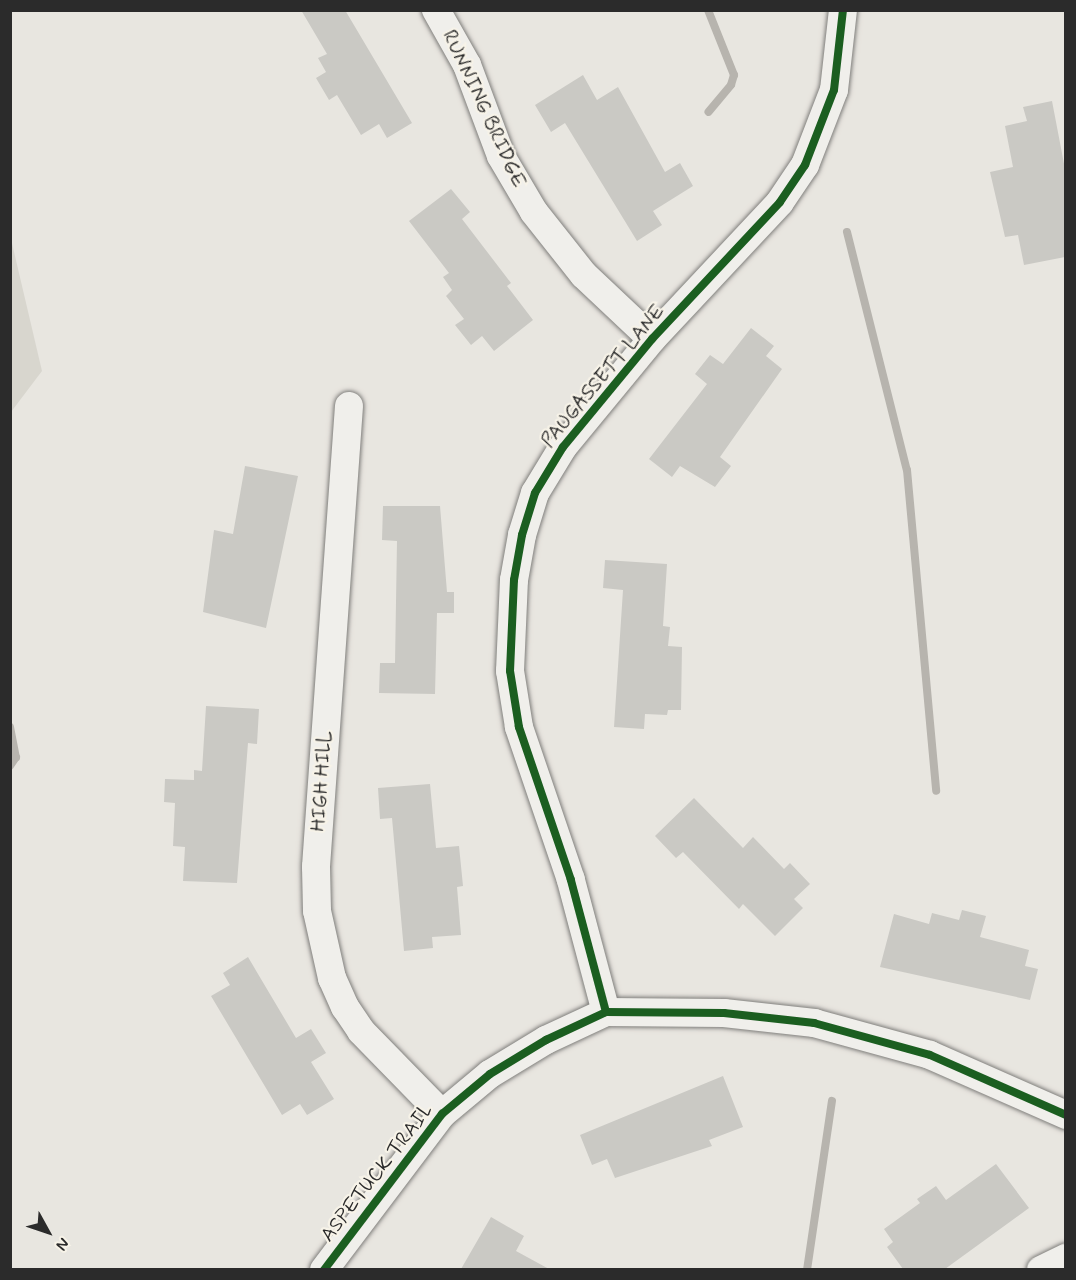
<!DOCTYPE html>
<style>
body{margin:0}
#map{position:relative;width:1076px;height:1280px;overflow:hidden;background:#e8e6e0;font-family:Mynerve,sans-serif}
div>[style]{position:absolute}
.green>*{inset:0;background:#d8d6ce}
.stream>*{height:8px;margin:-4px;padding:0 4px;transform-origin:4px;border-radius:4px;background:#b7b4ae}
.building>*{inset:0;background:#cac9c4}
.roads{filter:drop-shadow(0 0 2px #807f7c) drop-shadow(0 0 2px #807f7c)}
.minor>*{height:28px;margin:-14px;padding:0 14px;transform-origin:14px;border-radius:14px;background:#f0efeb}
.cycleway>*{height:8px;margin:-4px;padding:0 4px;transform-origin:4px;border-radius:4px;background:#1b5e20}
span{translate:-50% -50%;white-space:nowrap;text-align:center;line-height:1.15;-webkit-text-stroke:4.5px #f7f3e8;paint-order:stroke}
.street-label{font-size:20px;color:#2b2b2b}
.frame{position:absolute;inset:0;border:12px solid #2b2b2b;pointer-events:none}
.north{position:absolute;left:18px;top:1202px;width:60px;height:60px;-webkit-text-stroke:4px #f7f3e8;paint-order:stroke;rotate:130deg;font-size:16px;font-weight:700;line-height:24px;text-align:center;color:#2b2b2b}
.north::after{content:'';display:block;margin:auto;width:21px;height:27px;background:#2b2b2b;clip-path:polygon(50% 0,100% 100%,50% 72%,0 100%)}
</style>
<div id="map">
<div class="green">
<i style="clip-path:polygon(11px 239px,42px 371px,11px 412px,10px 412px)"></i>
</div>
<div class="stream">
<i style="left:708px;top:10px;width:70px;rotate:68.2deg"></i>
<i style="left:734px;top:75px;width:10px;rotate:107deg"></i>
<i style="left:731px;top:85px;width:35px;rotate:130deg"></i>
<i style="left:847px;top:232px;width:245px;rotate:75.9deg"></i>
<i style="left:907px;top:470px;width:322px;rotate:84.8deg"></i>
<i style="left:10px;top:727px;width:31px;rotate:79deg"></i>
<i style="left:16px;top:757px;width:11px;rotate:124deg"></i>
<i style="left:807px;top:1270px;width:171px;rotate:-81.6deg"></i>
</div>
<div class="building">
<i style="clip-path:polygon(301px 10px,345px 10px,412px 123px,387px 138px,379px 124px,361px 135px,337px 95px,329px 100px,316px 78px,326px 72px,318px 58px,327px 54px)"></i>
<i style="clip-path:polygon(583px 75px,597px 100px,618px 87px,665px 172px,680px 163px,693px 186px,653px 211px,662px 225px,637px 241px,565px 123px,551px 132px,535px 105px)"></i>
<i style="clip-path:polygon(1052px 101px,1065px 169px,1065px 257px,1024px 265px,1018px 235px,1005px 237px,990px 172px,1013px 167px,1005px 126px,1027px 121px,1023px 107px)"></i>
<i style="clip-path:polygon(451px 189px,470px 212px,462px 219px,511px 283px,507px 286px,533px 320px,494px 351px,482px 336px,471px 345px,455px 325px,464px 319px,446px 296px,452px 290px,443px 277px,449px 273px,409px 221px)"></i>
<i style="clip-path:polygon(751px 328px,774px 346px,766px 356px,782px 369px,720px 457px,731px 466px,715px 487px,680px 466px,672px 477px,649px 459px,707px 384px,695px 374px,710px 355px,723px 364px)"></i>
<i style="clip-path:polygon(245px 466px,298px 476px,266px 628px,203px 612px,214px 530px,233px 534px)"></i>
<i style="clip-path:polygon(383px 506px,440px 506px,447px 592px,454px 592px,454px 613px,437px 613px,435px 694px,379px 693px,380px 663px,395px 663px,397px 541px,382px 540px)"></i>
<i style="clip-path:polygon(605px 560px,667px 564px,663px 626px,670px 627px,668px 646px,682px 647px,681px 710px,668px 710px,667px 715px,645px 714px,644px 729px,614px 727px,623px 590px,603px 588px)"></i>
<i style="clip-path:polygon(206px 706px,259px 709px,257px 744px,248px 743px,237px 883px,183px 881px,185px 847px,173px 846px,175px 803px,164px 802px,165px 779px,194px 780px,194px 770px,202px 771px)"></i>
<i style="clip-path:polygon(430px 784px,436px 848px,459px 846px,463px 886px,457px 887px,461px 935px,432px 937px,433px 948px,404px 951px,392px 818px,380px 819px,378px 788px)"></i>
<i style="clip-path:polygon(694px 798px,743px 848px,753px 837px,784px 869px,790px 863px,810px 884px,794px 899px,803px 908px,775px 936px,743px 904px,739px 909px,683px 852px,676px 858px,655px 836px)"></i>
<i style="clip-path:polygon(962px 910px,986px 916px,980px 937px,1029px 950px,1025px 966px,1038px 969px,1030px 1000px,880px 967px,894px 914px,929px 924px,932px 913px,959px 920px)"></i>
<i style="clip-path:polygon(248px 957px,296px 1038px,311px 1029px,326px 1053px,311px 1062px,334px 1099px,307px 1115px,300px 1104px,282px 1115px,211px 996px,230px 985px,223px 973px)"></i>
<i style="clip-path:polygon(723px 1076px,743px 1127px,709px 1140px,712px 1146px,615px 1178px,607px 1159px,592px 1165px,580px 1135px)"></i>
<i style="clip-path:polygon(996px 1164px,1029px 1208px,945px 1269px,903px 1269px,887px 1247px,893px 1242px,884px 1229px,920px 1203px,917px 1199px,936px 1186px,946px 1200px)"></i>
<i style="clip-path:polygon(491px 1217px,524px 1236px,516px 1251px,549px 1269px,461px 1269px)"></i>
</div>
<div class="roads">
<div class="minor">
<i style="left:436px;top:10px;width:63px;rotate:60.6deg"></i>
<i style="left:467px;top:65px;width:97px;rotate:69.5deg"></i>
<i style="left:501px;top:156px;width:65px;rotate:59.5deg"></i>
<i style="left:534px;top:212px;width:80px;rotate:51.6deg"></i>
<i style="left:584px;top:275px;width:93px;rotate:43.3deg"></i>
<i style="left:349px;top:406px;width:462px;rotate:94.1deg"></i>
<i style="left:316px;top:867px;width:44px;rotate:88.7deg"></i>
<i style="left:317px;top:911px;width:69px;rotate:77.4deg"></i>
<i style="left:332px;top:978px;width:32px;rotate:66deg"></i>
<i style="left:345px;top:1007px;width:29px;rotate:56deg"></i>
<i style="left:361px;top:1031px;width:116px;rotate:45.7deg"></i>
<i style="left:606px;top:1012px;width:137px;rotate:-104.9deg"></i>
<i style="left:571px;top:880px;width:162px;rotate:-108.8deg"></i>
<i style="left:519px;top:727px;width:57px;rotate:-99.1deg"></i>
<i style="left:510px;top:671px;width:91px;rotate:-87.5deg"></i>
<i style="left:514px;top:580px;width:46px;rotate:-79.9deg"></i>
<i style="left:522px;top:535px;width:44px;rotate:-72.8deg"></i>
<i style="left:535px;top:493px;width:54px;rotate:-58.7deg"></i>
<i style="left:563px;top:447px;width:140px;rotate:-50.5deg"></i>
<i style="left:652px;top:339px;width:187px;rotate:-46.9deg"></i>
<i style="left:780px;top:202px;width:45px;rotate:-56deg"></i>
<i style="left:805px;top:165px;width:80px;rotate:-68.9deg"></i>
<i style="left:834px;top:90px;width:81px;rotate:-83.6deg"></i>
<i style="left:324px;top:1270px;width:196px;rotate:-52.9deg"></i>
<i style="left:442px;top:1114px;width:62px;rotate:-39.8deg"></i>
<i style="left:490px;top:1074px;width:66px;rotate:-31.3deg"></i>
<i style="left:546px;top:1040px;width:66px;rotate:-25deg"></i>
<i style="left:606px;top:1012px;width:118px;rotate:0.5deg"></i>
<i style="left:724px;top:1013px;width:91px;rotate:6.3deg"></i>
<i style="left:814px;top:1023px;width:120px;rotate:15.4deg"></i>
<i style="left:930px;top:1055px;width:149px;rotate:23.8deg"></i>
<i style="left:1041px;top:1270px;width:28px;rotate:-26deg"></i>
</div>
</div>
<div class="cycleway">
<i style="left:606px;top:1012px;width:137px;rotate:-104.9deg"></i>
<i style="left:571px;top:880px;width:162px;rotate:-108.8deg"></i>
<i style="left:519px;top:727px;width:57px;rotate:-99.1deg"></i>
<i style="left:510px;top:671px;width:91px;rotate:-87.5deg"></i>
<i style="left:514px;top:580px;width:46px;rotate:-79.9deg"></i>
<i style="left:522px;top:535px;width:44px;rotate:-72.8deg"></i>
<i style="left:535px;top:493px;width:54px;rotate:-58.7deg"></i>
<i style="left:563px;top:447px;width:140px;rotate:-50.5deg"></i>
<i style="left:652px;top:339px;width:187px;rotate:-46.9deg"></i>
<i style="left:780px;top:202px;width:45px;rotate:-56deg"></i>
<i style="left:805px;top:165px;width:80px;rotate:-68.9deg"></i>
<i style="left:834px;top:90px;width:81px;rotate:-83.6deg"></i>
<i style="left:324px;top:1270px;width:196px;rotate:-52.9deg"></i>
<i style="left:442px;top:1114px;width:62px;rotate:-39.8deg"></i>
<i style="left:490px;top:1074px;width:66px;rotate:-31.3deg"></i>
<i style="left:546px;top:1040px;width:66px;rotate:-25deg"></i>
<i style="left:606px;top:1012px;width:118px;rotate:0.5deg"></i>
<i style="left:724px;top:1013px;width:91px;rotate:6.3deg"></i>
<i style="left:814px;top:1023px;width:120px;rotate:15.4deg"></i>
<i style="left:930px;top:1055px;width:149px;rotate:23.8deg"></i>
</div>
<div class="street-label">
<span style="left:484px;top:109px;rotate:65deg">RUNNING BRIDGE</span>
<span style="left:603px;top:376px;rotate:-50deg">PAUGASSETT LANE</span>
<span style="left:322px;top:781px;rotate:-86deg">HIGH HILL</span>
<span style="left:377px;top:1173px;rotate:-52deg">ASPETUCK TRAIL</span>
</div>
<div class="frame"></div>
<div class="north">N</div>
</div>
